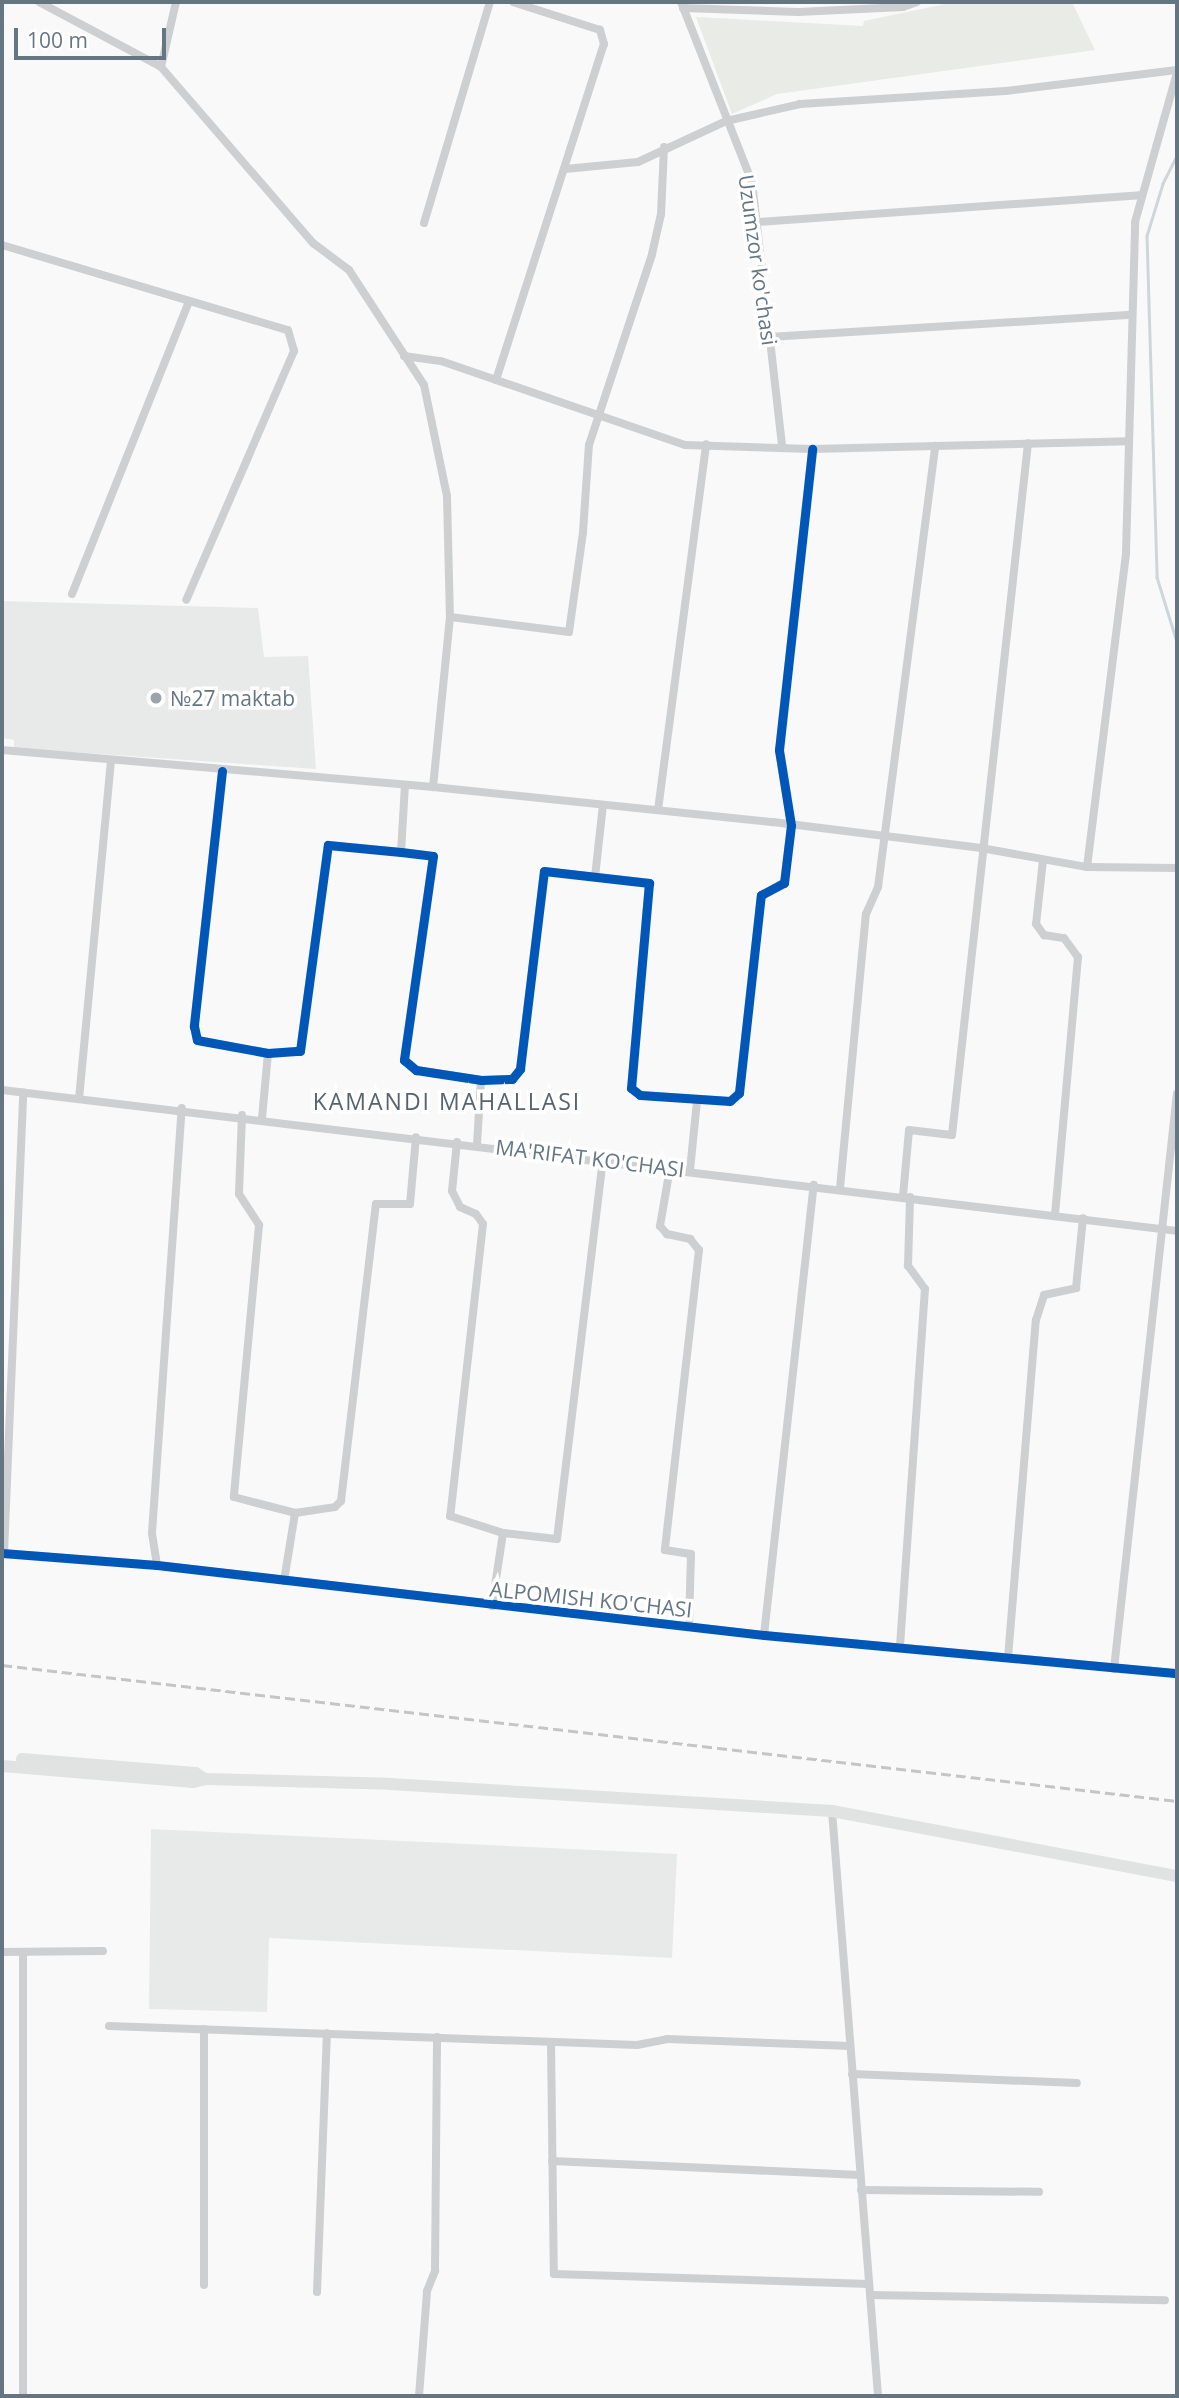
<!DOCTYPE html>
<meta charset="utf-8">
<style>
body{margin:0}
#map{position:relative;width:1179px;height:2398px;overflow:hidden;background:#f9f9f9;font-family:"Open Sans",sans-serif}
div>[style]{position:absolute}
.built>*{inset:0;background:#e8e9e9}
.green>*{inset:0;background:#e8ebe6}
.stream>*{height:2.5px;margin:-1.25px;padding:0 1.25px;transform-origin:1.25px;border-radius:1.25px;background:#ced6d9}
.street>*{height:8px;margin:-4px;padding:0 4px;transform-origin:4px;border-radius:4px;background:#cecfd0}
.secondary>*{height:12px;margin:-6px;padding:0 6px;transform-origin:6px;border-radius:6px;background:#e1e2e2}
.rail>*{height:2.5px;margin-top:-1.25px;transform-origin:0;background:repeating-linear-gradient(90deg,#c3c5c6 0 10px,transparent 0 15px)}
.cycleway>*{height:9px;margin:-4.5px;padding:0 4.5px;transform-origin:4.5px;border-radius:4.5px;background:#0057b8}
.dots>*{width:19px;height:19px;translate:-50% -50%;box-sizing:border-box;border:4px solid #fff;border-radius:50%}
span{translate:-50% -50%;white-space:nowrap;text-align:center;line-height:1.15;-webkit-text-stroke:7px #fff;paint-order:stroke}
.street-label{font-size:21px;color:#657683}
.poi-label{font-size:21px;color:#657683}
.left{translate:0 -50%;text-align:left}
.neighbourhood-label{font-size:23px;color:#57646e;letter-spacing:2px}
.frame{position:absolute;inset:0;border:4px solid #657683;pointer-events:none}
.scale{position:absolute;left:14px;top:28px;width:152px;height:32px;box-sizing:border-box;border:4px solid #657683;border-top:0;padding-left:9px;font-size:21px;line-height:24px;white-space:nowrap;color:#657683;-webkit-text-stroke:5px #fff;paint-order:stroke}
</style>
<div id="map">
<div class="built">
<i style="clip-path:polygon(2px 601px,258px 608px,264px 657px,308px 656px,316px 769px,14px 748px,14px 740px,2px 738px)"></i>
<i style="clip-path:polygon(151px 1829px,677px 1854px,672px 1958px,269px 1938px,267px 2012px,149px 2009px)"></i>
</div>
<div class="green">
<i style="clip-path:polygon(955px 2px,1072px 2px,1095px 50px,777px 94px,732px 114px,696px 17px,863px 26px,864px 21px)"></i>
</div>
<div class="stream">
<i style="left:1177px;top:156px;width:31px;rotate:117deg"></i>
<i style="left:1163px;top:184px;width:54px;rotate:107.1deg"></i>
<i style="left:1147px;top:236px;width:341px;rotate:88.3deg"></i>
<i style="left:1157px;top:577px;width:68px;rotate:72.9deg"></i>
</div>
<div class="street">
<i style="left:39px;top:2px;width:138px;rotate:28deg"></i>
<i style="left:161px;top:67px;width:233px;rotate:49.2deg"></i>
<i style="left:313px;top:243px;width:45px;rotate:36.9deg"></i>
<i style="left:349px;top:270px;width:137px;rotate:56.9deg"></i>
<i style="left:424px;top:385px;width:113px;rotate:78.3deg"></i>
<i style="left:447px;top:496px;width:121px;rotate:88.6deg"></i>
<i style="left:450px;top:617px;width:171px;rotate:95.7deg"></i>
<i style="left:681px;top:2px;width:193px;rotate:68.5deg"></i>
<i style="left:752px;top:182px;width:266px;rotate:83.5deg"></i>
<i style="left:683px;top:8px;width:115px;rotate:2deg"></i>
<i style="left:798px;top:12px;width:105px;rotate:-2.7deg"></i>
<i style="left:903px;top:7px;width:15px;rotate:-20deg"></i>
<i style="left:161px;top:67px;width:67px;rotate:-77deg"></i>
<i style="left:565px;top:169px;width:73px;rotate:-5.5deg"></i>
<i style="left:638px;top:162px;width:97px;rotate:-25deg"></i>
<i style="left:726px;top:121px;width:76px;rotate:-12.9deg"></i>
<i style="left:800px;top:104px;width:206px;rotate:-3.6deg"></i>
<i style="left:1006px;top:91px;width:172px;rotate:-7deg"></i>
<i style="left:758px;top:222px;width:383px;rotate:-4deg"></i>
<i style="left:424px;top:223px;width:231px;rotate:-73.4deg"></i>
<i style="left:2px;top:245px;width:298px;rotate:16.6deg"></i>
<i style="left:288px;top:330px;width:22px;rotate:74deg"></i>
<i style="left:294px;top:351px;width:271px;rotate:113.4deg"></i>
<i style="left:769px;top:337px;width:363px;rotate:-3.5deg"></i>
<i style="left:404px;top:356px;width:37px;rotate:8deg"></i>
<i style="left:441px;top:361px;width:258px;rotate:19deg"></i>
<i style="left:685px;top:445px;width:127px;rotate:1.8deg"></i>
<i style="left:812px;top:449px;width:317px;rotate:-1.4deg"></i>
<i style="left:496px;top:380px;width:353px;rotate:-72.2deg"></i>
<i style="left:604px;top:44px;width:15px;rotate:-106deg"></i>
<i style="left:600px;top:30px;width:91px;rotate:-162.2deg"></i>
<i style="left:72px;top:594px;width:315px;rotate:-68.2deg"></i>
<i style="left:450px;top:617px;width:120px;rotate:7.2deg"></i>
<i style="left:569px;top:632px;width:101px;rotate:-82deg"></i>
<i style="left:583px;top:532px;width:87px;rotate:-86.1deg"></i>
<i style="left:589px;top:445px;width:201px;rotate:-71.7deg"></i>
<i style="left:652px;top:254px;width:41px;rotate:-77.3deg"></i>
<i style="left:661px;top:214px;width:67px;rotate:-87.4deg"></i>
<i style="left:2px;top:750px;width:433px;rotate:4.9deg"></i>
<i style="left:433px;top:787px;width:342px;rotate:5.9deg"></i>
<i style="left:773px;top:822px;width:210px;rotate:7.1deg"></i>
<i style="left:981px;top:848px;width:108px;rotate:10.2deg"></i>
<i style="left:1087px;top:867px;width:90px;rotate:0.6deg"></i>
<i style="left:222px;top:771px;width:257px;rotate:96.3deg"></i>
<i style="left:194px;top:1026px;width:14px;rotate:78deg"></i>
<i style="left:197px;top:1040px;width:72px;rotate:10.4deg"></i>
<i style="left:268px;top:1053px;width:32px;rotate:-4deg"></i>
<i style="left:300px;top:1051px;width:208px;rotate:-82.3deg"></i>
<i style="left:328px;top:845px;width:73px;rotate:5.5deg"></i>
<i style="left:401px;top:852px;width:32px;rotate:7deg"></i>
<i style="left:433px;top:856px;width:206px;rotate:98.1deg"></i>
<i style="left:404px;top:1060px;width:16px;rotate:40deg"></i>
<i style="left:416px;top:1070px;width:66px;rotate:8.7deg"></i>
<i style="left:481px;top:1080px;width:31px;rotate:-2deg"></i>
<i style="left:512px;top:1079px;width:13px;rotate:-51deg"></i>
<i style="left:520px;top:1069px;width:199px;rotate:-83.1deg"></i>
<i style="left:544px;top:871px;width:106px;rotate:6.5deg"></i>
<i style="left:649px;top:883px;width:206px;rotate:95deg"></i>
<i style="left:631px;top:1088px;width:11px;rotate:38deg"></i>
<i style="left:640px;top:1095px;width:90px;rotate:3.8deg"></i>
<i style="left:730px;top:1101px;width:12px;rotate:-42deg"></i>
<i style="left:739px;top:1093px;width:199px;rotate:-83.7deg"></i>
<i style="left:761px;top:895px;width:26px;rotate:-28deg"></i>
<i style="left:784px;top:883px;width:58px;rotate:-83.1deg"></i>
<i style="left:791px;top:825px;width:76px;rotate:-99.1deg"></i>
<i style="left:779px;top:750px;width:303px;rotate:-83.7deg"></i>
<i style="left:658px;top:810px;width:369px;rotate:-82.5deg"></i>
<i style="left:401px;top:852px;width:67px;rotate:-86.6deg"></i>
<i style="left:1043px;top:860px;width:64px;rotate:96.2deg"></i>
<i style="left:1036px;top:924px;width:14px;rotate:54deg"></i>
<i style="left:1044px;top:935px;width:20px;rotate:9deg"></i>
<i style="left:1064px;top:938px;width:24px;rotate:54deg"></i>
<i style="left:1078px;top:957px;width:259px;rotate:95.1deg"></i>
<i style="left:1087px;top:867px;width:317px;rotate:-82.9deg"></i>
<i style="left:1126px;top:552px;width:330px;rotate:-88.4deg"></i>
<i style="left:1135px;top:222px;width:155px;rotate:-74.3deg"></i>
<i style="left:595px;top:877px;width:72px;rotate:-83.7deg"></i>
<i style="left:2px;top:1090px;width:1183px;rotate:6.84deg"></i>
<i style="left:79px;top:1099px;width:339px;rotate:-84.6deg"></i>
<i style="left:242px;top:1115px;width:79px;rotate:92.2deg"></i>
<i style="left:239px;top:1194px;width:37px;rotate:57deg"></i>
<i style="left:259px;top:1225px;width:273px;rotate:95.3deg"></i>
<i style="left:234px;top:1497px;width:63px;rotate:14.7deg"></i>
<i style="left:295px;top:1513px;width:40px;rotate:-8.5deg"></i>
<i style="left:335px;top:1507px;width:8px;rotate:-45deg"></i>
<i style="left:341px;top:1501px;width:299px;rotate:-83.3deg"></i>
<i style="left:376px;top:1204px;width:34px"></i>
<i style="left:410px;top:1204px;width:67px;rotate:-84.9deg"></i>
<i style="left:262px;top:1118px;width:65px;rotate:-84.7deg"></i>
<i style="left:457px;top:1142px;width:49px;rotate:95.8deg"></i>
<i style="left:452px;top:1191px;width:18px;rotate:63deg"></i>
<i style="left:460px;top:1207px;width:17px;rotate:24deg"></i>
<i style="left:476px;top:1214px;width:12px;rotate:55deg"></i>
<i style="left:483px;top:1224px;width:294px;rotate:96.4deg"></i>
<i style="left:450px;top:1516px;width:56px;rotate:17.8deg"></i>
<i style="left:503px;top:1533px;width:74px;rotate:98.6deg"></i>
<i style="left:477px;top:1144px;width:64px;rotate:-86.4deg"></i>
<i style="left:670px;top:1168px;width:59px;rotate:99.8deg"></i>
<i style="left:660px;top:1226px;width:11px;rotate:49deg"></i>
<i style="left:667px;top:1234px;width:24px;rotate:12deg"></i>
<i style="left:690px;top:1239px;width:14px;rotate:51deg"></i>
<i style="left:699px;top:1250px;width:302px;rotate:96.5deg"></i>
<i style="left:665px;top:1550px;width:26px;rotate:9deg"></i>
<i style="left:691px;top:1554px;width:73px;rotate:91.6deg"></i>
<i style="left:690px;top:1170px;width:69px;rotate:-84.2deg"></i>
<i style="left:840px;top:1188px;width:275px;rotate:-84.6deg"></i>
<i style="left:866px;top:914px;width:30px;rotate:-66deg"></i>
<i style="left:878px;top:887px;width:445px;rotate:-82.6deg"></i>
<i style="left:903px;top:1196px;width:66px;rotate:-84.8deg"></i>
<i style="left:909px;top:1130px;width:43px;rotate:6.6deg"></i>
<i style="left:952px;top:1135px;width:696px;rotate:-83.73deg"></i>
<i style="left:503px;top:1533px;width:54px;rotate:6.3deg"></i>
<i style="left:557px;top:1539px;width:382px;rotate:-83.1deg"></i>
<i style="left:2px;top:1553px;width:155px;rotate:4.4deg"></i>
<i style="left:157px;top:1565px;width:611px;rotate:6.58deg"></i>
<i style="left:764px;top:1635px;width:415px;rotate:5.3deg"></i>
<i style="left:4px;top:1553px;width:461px;rotate:-87.6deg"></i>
<i style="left:157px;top:1565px;width:32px;rotate:-99deg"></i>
<i style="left:152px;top:1533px;width:426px;rotate:-86deg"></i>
<i style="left:284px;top:1581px;width:69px;rotate:-80.8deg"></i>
<i style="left:764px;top:1635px;width:453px;rotate:-83.7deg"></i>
<i style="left:900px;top:1646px;width:358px;rotate:-86deg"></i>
<i style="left:925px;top:1289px;width:29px;rotate:-126deg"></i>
<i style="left:908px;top:1266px;width:69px;rotate:-88.3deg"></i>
<i style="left:1008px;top:1658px;width:339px;rotate:-85.3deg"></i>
<i style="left:1036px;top:1320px;width:26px;rotate:-72deg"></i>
<i style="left:1044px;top:1295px;width:33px;rotate:-12deg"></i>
<i style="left:1076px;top:1288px;width:70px;rotate:-84.3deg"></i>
<i style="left:1114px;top:1669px;width:579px;rotate:-83.76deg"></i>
<i style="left:832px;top:1811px;width:587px;rotate:85.5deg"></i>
<i style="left:2px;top:1952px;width:101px;rotate:-0.6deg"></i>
<i style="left:23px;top:1952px;width:444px;rotate:90deg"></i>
<i style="left:109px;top:2026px;width:528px;rotate:2.06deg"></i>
<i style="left:637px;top:2045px;width:31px;rotate:-11deg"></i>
<i style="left:667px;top:2039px;width:183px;rotate:2.2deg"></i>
<i style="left:551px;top:2042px;width:232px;rotate:89.3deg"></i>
<i style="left:554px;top:2274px;width:315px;rotate:1.8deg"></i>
<i style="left:852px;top:2074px;width:225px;rotate:2.3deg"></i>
<i style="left:552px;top:2161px;width:308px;rotate:2.6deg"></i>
<i style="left:861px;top:2190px;width:178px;rotate:0.6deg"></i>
<i style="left:204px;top:2285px;width:256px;rotate:-90deg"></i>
<i style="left:317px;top:2292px;width:259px;rotate:-87.8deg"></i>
<i style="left:870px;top:2295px;width:295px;rotate:1deg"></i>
<i style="left:419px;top:2396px;width:105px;rotate:-85.6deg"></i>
<i style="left:427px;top:2291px;width:22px;rotate:-68deg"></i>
<i style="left:435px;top:2271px;width:234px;rotate:-89.5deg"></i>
</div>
<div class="secondary">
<i style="left:22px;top:1759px;width:174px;rotate:4.6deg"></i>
<i style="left:195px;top:1773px;width:12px;rotate:31deg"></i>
<i style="left:2px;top:1766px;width:192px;rotate:4.8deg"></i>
<i style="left:193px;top:1782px;width:12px;rotate:-14deg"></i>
<i style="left:205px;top:1779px;width:185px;rotate:1.5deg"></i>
<i style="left:390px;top:1784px;width:443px;rotate:3.5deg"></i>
<i style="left:832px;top:1811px;width:351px;rotate:10.7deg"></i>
</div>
<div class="rail">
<i style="left:2px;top:1665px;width:1183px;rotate:6.6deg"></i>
</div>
<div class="cycleway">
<i style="left:222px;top:771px;width:257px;rotate:96.3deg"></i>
<i style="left:194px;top:1026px;width:14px;rotate:78deg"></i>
<i style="left:197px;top:1040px;width:72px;rotate:10.4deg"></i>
<i style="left:268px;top:1053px;width:32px;rotate:-4deg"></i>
<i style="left:300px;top:1051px;width:208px;rotate:-82.3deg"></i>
<i style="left:328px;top:845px;width:73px;rotate:5.5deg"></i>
<i style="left:401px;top:852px;width:32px;rotate:7deg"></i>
<i style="left:433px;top:856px;width:206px;rotate:98.1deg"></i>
<i style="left:404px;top:1060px;width:16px;rotate:40deg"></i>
<i style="left:416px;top:1070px;width:66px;rotate:8.7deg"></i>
<i style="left:481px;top:1080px;width:31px;rotate:-2deg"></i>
<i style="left:512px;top:1079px;width:13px;rotate:-51deg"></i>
<i style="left:520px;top:1069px;width:199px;rotate:-83.1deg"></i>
<i style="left:544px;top:871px;width:106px;rotate:6.5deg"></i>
<i style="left:649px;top:883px;width:206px;rotate:95deg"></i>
<i style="left:631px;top:1088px;width:11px;rotate:38deg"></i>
<i style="left:640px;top:1095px;width:90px;rotate:3.8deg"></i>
<i style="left:730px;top:1101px;width:12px;rotate:-42deg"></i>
<i style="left:739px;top:1093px;width:199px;rotate:-83.7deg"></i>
<i style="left:761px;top:895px;width:26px;rotate:-28deg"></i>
<i style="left:784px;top:883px;width:58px;rotate:-83.1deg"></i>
<i style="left:791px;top:825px;width:76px;rotate:-99.1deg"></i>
<i style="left:779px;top:750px;width:303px;rotate:-83.7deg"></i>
<i style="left:2px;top:1553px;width:155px;rotate:4.4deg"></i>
<i style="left:157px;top:1565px;width:611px;rotate:6.58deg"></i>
<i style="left:764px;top:1635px;width:415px;rotate:5.3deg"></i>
</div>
<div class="dots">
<i style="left:156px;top:698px;background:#99a4ac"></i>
</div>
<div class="street-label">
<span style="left:758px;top:260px;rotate:82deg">Uzumzor ko'chasi</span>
<span style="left:590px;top:1158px;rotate:7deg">MA'RIFAT KO'CHASI</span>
<span style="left:591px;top:1599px;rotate:6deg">ALPOMISH KO'CHASI</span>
</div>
<div class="poi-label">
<span class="left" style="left:170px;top:698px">№27 maktab</span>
</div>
<div class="neighbourhood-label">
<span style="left:447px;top:1101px">KAMANDI MAHALLASI</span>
</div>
<div class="frame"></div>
<div class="scale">100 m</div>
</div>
